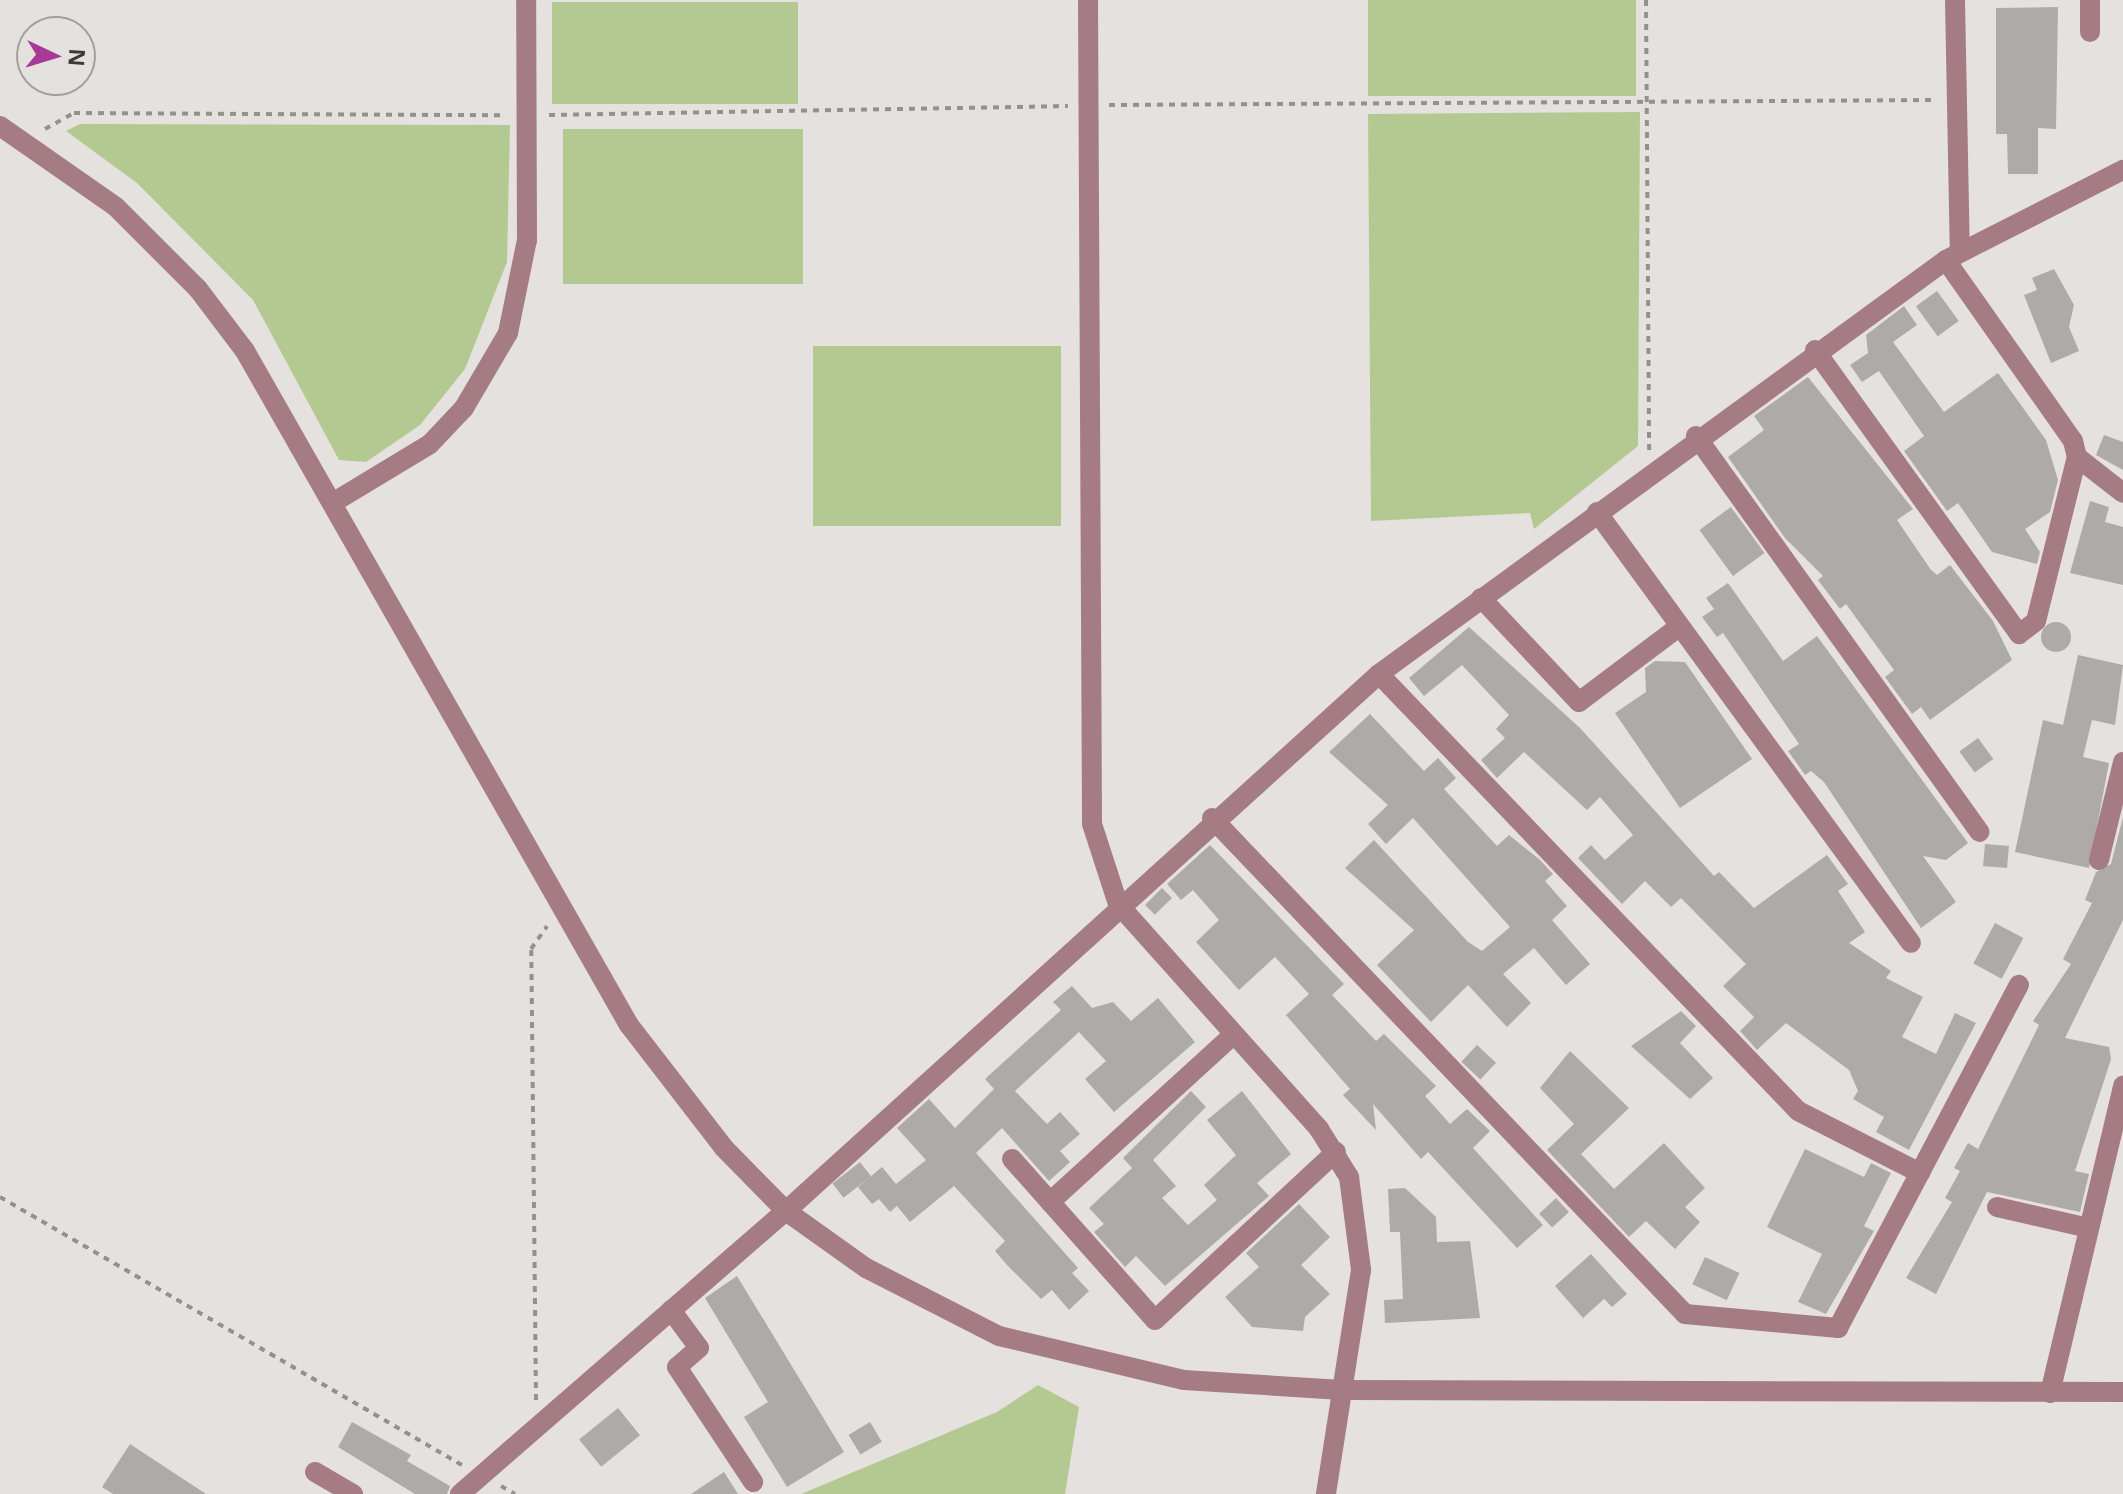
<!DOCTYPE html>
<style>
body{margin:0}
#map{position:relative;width:2123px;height:1494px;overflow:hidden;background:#e5e1de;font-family:"Noto Sans",sans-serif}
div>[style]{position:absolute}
.green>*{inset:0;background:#b4c991;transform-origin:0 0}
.building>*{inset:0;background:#aeaaa7;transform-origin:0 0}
.round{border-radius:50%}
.path>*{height:4px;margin-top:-2px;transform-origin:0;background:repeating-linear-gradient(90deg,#93908e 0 6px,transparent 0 12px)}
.minor>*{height:20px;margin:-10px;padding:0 10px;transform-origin:10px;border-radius:10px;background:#a57c83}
span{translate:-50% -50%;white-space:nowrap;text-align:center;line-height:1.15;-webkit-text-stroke:6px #e5e1de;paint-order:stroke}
.north{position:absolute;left:16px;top:16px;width:80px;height:80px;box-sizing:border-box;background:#e5e1de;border:2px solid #a29f9c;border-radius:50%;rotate:94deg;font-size:22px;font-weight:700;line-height:32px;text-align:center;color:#3d3b3a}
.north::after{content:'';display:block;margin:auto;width:28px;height:36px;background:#a83997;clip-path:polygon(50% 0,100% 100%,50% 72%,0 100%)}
</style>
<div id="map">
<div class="green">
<i style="left:1368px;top:0;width:268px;height:96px"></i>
<i style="left:552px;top:2px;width:246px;height:102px"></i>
<i style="clip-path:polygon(1640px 112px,1638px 446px,1534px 529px,1530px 513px,1371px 521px,1368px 114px)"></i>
<i style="clip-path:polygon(80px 124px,510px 125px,507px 262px,465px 369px,420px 425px,366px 462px,339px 460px,253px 300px,137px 183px,66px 131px)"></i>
<i style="left:563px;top:129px;width:240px;height:155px"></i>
<i style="left:1061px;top:346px;width:180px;height:248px;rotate:90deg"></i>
<i style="clip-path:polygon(1038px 1385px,1079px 1407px,1065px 1494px,801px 1494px,997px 1412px)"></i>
</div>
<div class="building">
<i style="clip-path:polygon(2058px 7px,2056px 129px,2038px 128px,2038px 174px,2008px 174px,2007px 134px,1996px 134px,1996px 8px)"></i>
<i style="clip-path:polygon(2054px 269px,2074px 305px,2069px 327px,2079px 351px,2051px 363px,2024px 295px,2037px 290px,2032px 278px)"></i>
<i style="left:1937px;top:291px;width:37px;height:26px;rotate:54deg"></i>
<i style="clip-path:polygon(1904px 306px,1917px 325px,1893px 342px,1944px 412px,1998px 373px,2046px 440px,2058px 480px,2050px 512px,2025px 529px,2040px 552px,2037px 564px,1992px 552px,1958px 503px,1947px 511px,1904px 451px,1924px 436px,1879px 371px,1862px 382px,1850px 365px,1868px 353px,1866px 335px)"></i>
<i style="clip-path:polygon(1808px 377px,1913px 509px,1897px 520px,1931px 570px,1937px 575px,1950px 565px,1993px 621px,2012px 660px,1930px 720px,1921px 707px,1912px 714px,1885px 677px,1894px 670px,1846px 604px,1840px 609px,1818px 580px,1823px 576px,1785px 538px,1728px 457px,1764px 430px,1754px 416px)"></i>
<i style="clip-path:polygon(2104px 435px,2123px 442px,2123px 470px,2096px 455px)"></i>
<i style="clip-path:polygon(2090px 501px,2109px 507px,2105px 522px,2123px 527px,2123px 585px,2070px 573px)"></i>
<i style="left:1731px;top:507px;width:57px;height:39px;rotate:54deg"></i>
<i style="clip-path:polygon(1728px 583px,1783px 661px,1817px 636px,1968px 843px,1946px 860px,1923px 856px,1956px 902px,1921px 928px,1824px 782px,1811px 771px,1805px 775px,1788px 751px,1799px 744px,1723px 633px,1717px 637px,1702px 617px,1714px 609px,1706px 598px)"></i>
<i class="round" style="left:2041px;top:622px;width:30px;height:30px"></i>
<i style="clip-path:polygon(1469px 627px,1580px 728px,1714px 876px,1719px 872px,1754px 908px,1827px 855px,1848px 884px,1838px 891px,1865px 932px,1849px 943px,1891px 971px,1886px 978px,1923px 997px,1902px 1037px,1936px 1054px,1955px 1013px,1976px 1023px,1909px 1150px,1876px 1132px,1884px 1117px,1853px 1099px,1858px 1091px,1849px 1070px,1786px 1023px,1757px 1050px,1740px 1031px,1754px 1017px,1723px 986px,1746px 964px,1681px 898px,1671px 907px,1645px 881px,1622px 904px,1578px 858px,1591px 845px,1605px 860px,1633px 835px,1600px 797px,1587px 810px,1524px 752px,1497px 778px,1481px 760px,1505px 738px,1496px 729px,1509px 715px,1462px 665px,1424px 696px,1409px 678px)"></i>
<i style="clip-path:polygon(2078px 655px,2123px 665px,2115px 725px,2092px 720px,2083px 757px,2109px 763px,2089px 868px,2015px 852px,2043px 720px,2063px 725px)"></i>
<i style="clip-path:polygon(1655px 661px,1685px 662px,1752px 759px,1680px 808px,1615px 713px,1646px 692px,1645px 668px)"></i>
<i style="clip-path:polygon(1370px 714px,1424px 771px,1438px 758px,1456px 778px,1444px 789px,1497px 846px,1509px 835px,1540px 860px,1553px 874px,1545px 881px,1567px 906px,1552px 920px,1590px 964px,1566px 985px,1534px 948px,1503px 974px,1531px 1003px,1507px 1027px,1468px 985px,1431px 1022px,1377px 965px,1414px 930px,1345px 868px,1374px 840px,1468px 942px,1482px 951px,1510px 927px,1413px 818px,1386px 844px,1368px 824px,1388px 805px,1329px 752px)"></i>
<i style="left:1978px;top:738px;width:26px;height:23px;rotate:54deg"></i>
<i style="clip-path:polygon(2123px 817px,2123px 920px,2065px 1038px,2109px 1047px,2111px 1059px,2075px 1171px,2089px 1174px,2080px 1212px,1987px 1192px,1936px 1294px,1906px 1278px,1952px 1202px,1945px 1198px,1960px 1171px,1954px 1168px,1968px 1143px,1978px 1149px,2039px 1025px,2033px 1021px,2071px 964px,2063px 959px,2092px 903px,2085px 900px,2096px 872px,2111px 864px)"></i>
<i style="left:1985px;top:844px;width:24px;height:22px;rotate:5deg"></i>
<i style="clip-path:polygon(1210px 845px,1344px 984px,1332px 995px,1376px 1041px,1384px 1034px,1436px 1086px,1425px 1096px,1450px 1124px,1467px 1109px,1490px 1131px,1473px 1148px,1543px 1225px,1517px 1248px,1428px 1152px,1421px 1159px,1373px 1104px,1376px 1130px,1343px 1095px,1350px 1089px,1286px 1015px,1309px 994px,1275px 957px,1239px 990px,1196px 942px,1219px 920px,1193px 890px,1181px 900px,1167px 884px)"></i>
<i style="left:1162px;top:888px;width:14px;height:24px;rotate:45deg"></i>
<i style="left:1995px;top:923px;width:32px;height:46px;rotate:28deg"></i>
<i style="clip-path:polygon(1072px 986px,1092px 1008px,1113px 1002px,1131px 1021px,1158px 998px,1195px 1042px,1114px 1112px,1085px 1079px,1106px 1061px,1079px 1032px,1015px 1091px,1047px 1124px,1060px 1112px,1080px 1134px,1060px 1151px,1070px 1162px,1049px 1181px,1002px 1128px,976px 1153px,1078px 1268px,1072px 1273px,1089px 1291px,1069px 1310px,1052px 1290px,1041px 1299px,1008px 1266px,995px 1251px,1005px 1241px,954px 1186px,910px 1222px,897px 1206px,890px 1212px,879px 1199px,872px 1204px,858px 1187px,882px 1167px,896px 1184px,926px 1160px,897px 1128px,929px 1099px,955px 1128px,994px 1089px,985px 1079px,1061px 1010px,1053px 1002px)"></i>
<i style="clip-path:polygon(1681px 1011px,1696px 1026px,1680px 1043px,1713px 1078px,1690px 1099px,1631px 1046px)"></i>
<i style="left:1477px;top:1045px;width:26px;height:23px;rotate:43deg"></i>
<i style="clip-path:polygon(1570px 1051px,1629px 1108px,1581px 1154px,1614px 1189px,1664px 1143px,1705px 1188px,1685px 1207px,1700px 1222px,1675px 1249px,1646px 1221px,1629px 1237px,1547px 1150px,1574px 1124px,1540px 1088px)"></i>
<i style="clip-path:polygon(1191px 1091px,1206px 1107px,1153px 1160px,1176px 1186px,1162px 1198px,1188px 1225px,1217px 1200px,1204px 1185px,1236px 1155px,1207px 1120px,1242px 1091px,1291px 1154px,1257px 1183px,1269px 1196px,1165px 1286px,1136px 1256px,1125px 1267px,1094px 1232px,1104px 1224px,1089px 1208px,1132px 1168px,1123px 1158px)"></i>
<i style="clip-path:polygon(1805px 1149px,1864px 1177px,1871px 1163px,1891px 1173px,1864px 1226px,1874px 1231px,1826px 1314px,1798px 1302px,1822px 1254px,1767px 1227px)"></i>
<i style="left:860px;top:1162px;width:18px;height:35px;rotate:52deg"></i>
<i style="clip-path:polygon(1405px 1188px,1436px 1217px,1437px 1242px,1470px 1241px,1480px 1318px,1385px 1323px,1384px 1300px,1403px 1299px,1400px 1232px,1390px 1232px,1388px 1189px)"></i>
<i style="left:1556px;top:1198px;width:19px;height:23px;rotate:47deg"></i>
<i style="clip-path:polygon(1299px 1204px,1330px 1237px,1301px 1265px,1330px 1294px,1305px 1317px,1303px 1331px,1252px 1327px,1225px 1297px,1259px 1267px,1246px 1253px)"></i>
<i style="clip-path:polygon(1591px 1254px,1627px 1294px,1612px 1307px,1604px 1299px,1583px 1318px,1555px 1286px)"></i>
<i style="left:1705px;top:1257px;width:38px;height:30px;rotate:25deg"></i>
<i style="clip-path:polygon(737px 1276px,844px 1452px,787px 1487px,744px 1417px,768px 1402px,705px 1298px)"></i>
<i style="left:618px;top:1408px;width:35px;height:50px;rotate:51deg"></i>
<i style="clip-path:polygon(352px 1422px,411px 1455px,407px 1461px,450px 1486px,447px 1494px,415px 1494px,338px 1447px)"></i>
<i style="left:870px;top:1422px;width:23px;height:25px;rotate:59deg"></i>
<i style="clip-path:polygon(130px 1444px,206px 1494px,113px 1494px,102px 1487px)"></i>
<i style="clip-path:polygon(724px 1472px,738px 1494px,691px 1494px)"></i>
</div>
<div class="path">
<i style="left:1646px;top:0;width:450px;rotate:89.6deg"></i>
<i style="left:1109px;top:105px;width:827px;rotate:-0.35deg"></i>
<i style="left:549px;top:115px;width:519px;rotate:-0.99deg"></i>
<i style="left:45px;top:129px;width:33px;rotate:-29deg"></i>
<i style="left:74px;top:113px;width:430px;rotate:0.3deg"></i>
<i style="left:0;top:1197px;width:534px;rotate:30.12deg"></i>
<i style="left:536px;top:1400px;width:451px;rotate:-90.6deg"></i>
<i style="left:531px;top:949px;width:28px;rotate:-55deg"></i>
<i style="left:501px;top:1486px;width:16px;rotate:30deg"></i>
</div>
<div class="minor">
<i style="left:1088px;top:0;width:824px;rotate:89.72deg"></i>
<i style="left:1092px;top:824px;width:84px;rotate:72deg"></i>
<i style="left:1118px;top:904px;width:302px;rotate:48.2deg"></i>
<i style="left:1319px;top:1129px;width:57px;rotate:58deg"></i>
<i style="left:1349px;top:1177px;width:94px;rotate:82.6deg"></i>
<i style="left:1361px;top:1270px;width:227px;rotate:98.9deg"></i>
<i style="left:1955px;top:0;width:250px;rotate:88.9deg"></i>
<i style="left:2090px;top:0;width:32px;rotate:90deg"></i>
<i style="left:0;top:126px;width:141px;rotate:34.9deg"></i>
<i style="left:116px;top:207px;width:116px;rotate:45deg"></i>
<i style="left:198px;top:289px;width:78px;rotate:52.8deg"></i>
<i style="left:245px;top:351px;width:776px;rotate:60.33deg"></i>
<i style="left:629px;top:1025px;width:155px;rotate:52.3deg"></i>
<i style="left:724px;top:1148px;width:88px;rotate:45.5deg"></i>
<i style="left:786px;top:1211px;width:98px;rotate:35.5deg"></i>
<i style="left:866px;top:1268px;width:149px;rotate:27.1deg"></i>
<i style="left:999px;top:1336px;width:190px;rotate:13.4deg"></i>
<i style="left:1184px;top:1380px;width:158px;rotate:3.6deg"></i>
<i style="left:1342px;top:1390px;width:781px;rotate:0.15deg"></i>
<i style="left:1815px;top:350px;width:350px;rotate:54.3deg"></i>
<i style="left:2019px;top:634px;width:21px;rotate:-37deg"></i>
<i style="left:2036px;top:621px;width:169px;rotate:-76deg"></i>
<i style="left:2077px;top:457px;width:16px;rotate:-104deg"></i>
<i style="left:2073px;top:441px;width:221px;rotate:-125.1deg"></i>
<i style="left:1696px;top:436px;width:487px;rotate:54.4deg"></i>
<i style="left:2077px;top:457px;width:58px;rotate:38deg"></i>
<i style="left:334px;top:502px;width:112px;rotate:-31.1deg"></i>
<i style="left:430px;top:444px;width:50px;rotate:-46.6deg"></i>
<i style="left:464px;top:408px;width:87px;rotate:-59.6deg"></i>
<i style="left:508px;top:333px;width:95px;rotate:-78.5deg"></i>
<i style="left:527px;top:240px;width:240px;rotate:-90.2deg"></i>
<i style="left:1597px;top:512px;width:533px;rotate:53.93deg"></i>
<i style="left:1481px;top:598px;width:143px;rotate:46.7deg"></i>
<i style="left:1579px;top:702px;width:126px;rotate:-37deg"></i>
<i style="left:1379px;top:674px;width:605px;rotate:46.2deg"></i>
<i style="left:1798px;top:1111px;width:137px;rotate:26.9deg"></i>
<i style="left:1212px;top:818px;width:685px;rotate:46.36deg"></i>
<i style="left:1685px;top:1314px;width:154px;rotate:5.2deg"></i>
<i style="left:1838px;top:1328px;width:388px;rotate:-62.2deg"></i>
<i style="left:2099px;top:860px;width:101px;rotate:-76.2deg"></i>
<i style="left:1012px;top:1159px;width:215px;rotate:48.4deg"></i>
<i style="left:1155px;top:1320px;width:247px;rotate:-42.9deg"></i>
<i style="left:1050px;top:1202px;width:248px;rotate:-42.4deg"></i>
<i style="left:1997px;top:1207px;width:94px;rotate:12.9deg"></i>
<i style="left:671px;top:1310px;width:47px;rotate:53.6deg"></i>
<i style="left:699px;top:1348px;width:29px;rotate:139deg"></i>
<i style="left:677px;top:1367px;width:138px;rotate:56.5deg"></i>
<i style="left:2050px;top:1393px;width:316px;rotate:-76.6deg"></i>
<i style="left:315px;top:1472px;width:44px;rotate:30.1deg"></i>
<i style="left:460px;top:1494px;width:432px;rotate:-41deg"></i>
<i style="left:786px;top:1211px;width:800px;rotate:-42.16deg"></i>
<i style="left:1379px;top:674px;width:702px;rotate:-36.14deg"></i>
<i style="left:1946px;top:260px;width:199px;rotate:-27deg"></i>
</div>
<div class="north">N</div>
</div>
